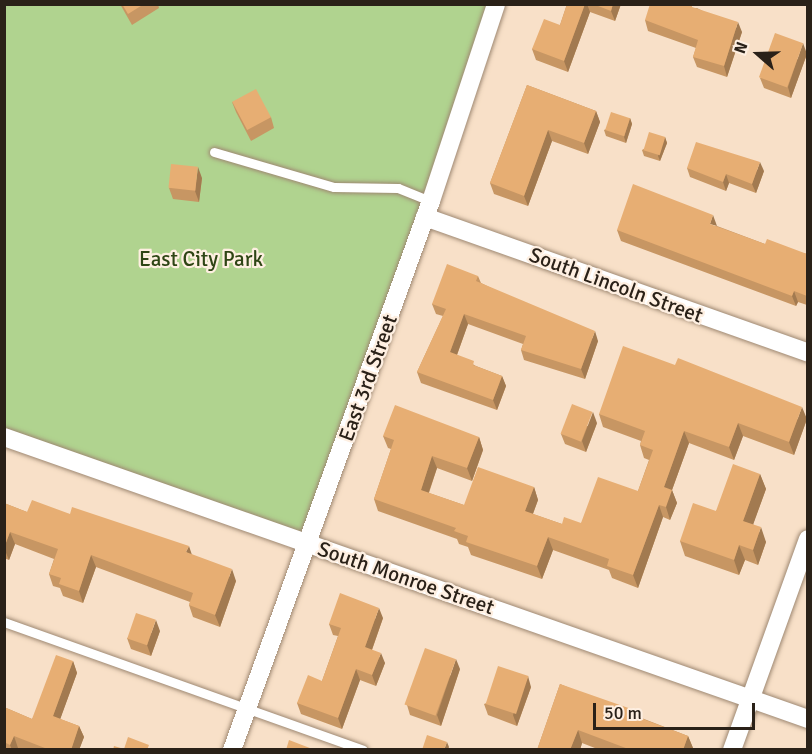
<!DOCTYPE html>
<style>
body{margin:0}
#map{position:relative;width:812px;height:754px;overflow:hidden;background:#f8e0c8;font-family:Signika,sans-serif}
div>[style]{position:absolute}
.green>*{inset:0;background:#b0d38f}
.roads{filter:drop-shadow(0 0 2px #9e8872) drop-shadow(0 0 2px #9e8872)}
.lane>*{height:9px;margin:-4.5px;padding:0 4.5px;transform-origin:4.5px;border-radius:4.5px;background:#fff}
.street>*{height:18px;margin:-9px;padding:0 9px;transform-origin:9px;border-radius:9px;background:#fff}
.wall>*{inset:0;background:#c79663}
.shaded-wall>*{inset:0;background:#a27a50}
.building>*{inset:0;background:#e7ae73;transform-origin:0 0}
span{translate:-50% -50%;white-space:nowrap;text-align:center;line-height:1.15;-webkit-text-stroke:4.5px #feefe1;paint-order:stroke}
.park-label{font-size:21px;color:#2e4514}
.street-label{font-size:21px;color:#2a2118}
.frame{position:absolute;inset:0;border:6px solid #2a2118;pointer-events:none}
.north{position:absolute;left:728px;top:24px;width:60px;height:60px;-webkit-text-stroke:4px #feefe1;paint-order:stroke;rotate:290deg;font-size:16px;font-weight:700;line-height:24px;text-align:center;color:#2a2118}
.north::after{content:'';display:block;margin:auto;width:21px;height:27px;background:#2a2118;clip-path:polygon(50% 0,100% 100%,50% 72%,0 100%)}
.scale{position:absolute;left:593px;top:703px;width:162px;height:27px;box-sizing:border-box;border:3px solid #2a2118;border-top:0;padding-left:8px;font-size:18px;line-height:21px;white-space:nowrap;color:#2a2118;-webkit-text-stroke:4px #feefe1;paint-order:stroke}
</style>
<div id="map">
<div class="green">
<i style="clip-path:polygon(5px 5px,496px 5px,309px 545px,5px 437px)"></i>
</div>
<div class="roads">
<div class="lane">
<i style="left:214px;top:152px;width:125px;rotate:16.3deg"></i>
<i style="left:334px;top:187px;width:64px;rotate:0.9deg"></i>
<i style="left:398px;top:188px;width:35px;rotate:22deg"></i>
<i style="left:4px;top:622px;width:381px;rotate:19.6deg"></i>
</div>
<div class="street">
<i style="left:425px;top:217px;width:406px;rotate:19.5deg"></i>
<i style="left:4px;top:437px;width:852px;rotate:19.33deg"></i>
<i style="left:232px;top:750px;width:584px;rotate:-70.08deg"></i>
<i style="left:431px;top:201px;width:207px;rotate:-71.7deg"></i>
<i style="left:732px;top:750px;width:224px;rotate:-70.2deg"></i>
</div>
</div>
<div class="wall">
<i style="clip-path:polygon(120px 4px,158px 4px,159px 8px,132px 25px)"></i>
<i style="clip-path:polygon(567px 4px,621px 4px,615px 21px,590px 12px,568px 72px,536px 60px,532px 49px,560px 25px)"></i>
<i style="clip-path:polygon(697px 8px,742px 32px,727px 77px,697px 67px,693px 57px,696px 48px,648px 31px,645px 20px)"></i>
<i style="clip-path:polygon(807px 54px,791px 98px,764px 88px,760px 78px)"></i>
<i style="clip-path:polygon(527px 85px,596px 111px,600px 122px,588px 154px,552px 141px,528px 206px,494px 194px,490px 183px)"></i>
<i style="clip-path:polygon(232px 102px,271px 117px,274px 128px,251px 141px,236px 112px)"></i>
<i style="clip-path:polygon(630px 118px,632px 124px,626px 143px,606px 136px,604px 130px)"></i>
<i style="clip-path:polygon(665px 137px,667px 143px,660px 161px,644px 156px,642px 150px)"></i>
<i style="clip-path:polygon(687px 168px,764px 171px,756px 193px,729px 183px,726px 191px,690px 177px)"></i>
<i style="clip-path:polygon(202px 178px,199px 202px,173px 199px,169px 188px)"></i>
<i style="clip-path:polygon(717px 226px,765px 244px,807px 254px,807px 305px,798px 302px,796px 306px,621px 241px,617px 230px)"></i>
<i style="clip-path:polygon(478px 276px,481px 283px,598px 341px,585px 379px,524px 360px,521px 350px,523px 344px,468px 324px,457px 355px,476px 366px,502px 376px,506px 386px,497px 410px,421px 383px,417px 372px,443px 316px,436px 314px,432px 304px)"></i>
<i style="clip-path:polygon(599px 414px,807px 419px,794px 455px,743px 436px,734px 460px,689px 443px,672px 490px,677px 503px,670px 520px,663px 517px,638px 588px,612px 578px,609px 570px,553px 550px,542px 579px,471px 555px,468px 547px,459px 544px,457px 539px,378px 511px,374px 499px,391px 449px,388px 448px,383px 436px,479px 437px,483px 450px,472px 481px,437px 468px,429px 493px,464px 505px,534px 487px,538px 500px,533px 514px,562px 524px,581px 523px,638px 491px,649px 460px,644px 458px,640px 445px,641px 441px,603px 427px)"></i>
<i style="clip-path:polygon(597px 423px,586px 452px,565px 444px,561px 434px)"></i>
<i style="clip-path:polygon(760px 474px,766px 489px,753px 524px,766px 542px,758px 565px,745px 560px,739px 575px,685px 556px,680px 541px)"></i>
<i style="clip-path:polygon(4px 503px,27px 512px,70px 514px,191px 554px,236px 581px,220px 627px,193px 617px,189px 605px,190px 602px,96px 567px,83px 603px,63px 596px,60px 588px,53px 586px,49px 574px,54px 559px,15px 544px,9px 560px,4px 558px)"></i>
<i style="clip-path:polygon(383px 618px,372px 650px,385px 663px,376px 686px,360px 680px,342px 729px,301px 714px,297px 703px,322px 681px,338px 636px,333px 635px,329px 624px)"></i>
<i style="clip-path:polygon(160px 631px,151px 656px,131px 649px,127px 638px)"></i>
<i style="clip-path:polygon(73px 661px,77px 673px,60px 719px,79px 726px,84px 737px,79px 750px,22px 750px,18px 748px,18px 750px,4px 750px,4px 707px,32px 719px)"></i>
<i style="clip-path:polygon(460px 669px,441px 726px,410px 715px,407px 705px)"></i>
<i style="clip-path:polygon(560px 684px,639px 717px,688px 736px,693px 748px,693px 750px,600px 750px,582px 743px,580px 750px,537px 750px)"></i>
<i style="clip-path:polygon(531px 687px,517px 726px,488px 715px,484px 704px)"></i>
</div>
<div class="shaded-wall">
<i style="clip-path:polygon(585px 4px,587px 4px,590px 12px,568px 72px,564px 61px)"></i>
<i style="clip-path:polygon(613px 4px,621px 4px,615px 21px,611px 11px)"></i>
<i style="clip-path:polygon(738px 22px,742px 32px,727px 77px,724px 66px)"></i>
<i style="clip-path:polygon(803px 43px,807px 54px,791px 98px,788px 87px)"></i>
<i style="clip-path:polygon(596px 111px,600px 122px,588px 154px,584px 143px)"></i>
<i style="clip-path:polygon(630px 118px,632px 124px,626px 143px,624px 137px)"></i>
<i style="clip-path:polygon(548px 130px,552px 141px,528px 206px,524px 196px)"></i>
<i style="clip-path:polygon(665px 137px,667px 143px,660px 161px,658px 156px)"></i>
<i style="clip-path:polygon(760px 162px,764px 171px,756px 193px,752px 184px)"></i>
<i style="clip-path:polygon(198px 167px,202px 178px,199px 202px,195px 191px)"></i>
<i style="clip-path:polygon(726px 174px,729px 183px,726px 191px,723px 182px)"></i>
<i style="clip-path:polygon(713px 215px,717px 226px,710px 224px)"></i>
<i style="clip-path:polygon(794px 291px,798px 302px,796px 306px,792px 296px)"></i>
<i style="clip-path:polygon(464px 314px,468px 324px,454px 363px,450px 352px)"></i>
<i style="clip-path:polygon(595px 331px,598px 341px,585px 379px,581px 369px)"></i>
<i style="clip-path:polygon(502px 376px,506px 386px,497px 410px,493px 400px)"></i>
<i style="clip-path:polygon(802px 407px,807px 419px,794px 455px,789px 442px)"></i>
<i style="clip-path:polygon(593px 412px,597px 423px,586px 452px,582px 441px)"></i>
<i style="clip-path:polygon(738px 423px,743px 436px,734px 460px,729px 447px)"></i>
<i style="clip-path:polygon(684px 431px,689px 443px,672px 490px,677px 503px,670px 520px,666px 507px,664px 487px)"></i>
<i style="clip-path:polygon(479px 437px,483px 450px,472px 481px,467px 468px)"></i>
<i style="clip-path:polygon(432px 456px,437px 468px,425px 503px,421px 490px)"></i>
<i style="clip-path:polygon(760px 474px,766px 489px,749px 536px,743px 521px)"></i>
<i style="clip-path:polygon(534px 487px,538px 500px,529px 524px,525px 511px)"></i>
<i style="clip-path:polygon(659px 505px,663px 517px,638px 588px,633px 575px)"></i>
<i style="clip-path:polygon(761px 527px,766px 542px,758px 565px,753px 550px)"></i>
<i style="clip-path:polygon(10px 532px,15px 544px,9px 560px,4px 548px)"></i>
<i style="clip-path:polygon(548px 537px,553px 550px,542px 579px,537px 566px)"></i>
<i style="clip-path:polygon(739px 545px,745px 560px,739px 575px,734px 560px)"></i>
<i style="clip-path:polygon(189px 546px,193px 558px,186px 552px)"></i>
<i style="clip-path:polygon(91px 555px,96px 567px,83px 603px,79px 591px)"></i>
<i style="clip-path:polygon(232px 569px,236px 581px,220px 627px,215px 615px)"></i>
<i style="clip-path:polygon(379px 608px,383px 618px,369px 658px,365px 647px)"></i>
<i style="clip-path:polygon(156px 620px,160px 631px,151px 656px,147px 645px)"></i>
<i style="clip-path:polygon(381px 653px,385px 663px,376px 686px,372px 675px)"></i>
<i style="clip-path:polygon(456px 659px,460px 669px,441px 726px,437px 715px)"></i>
<i style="clip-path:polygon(73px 661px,77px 673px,57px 728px,53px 716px)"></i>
<i style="clip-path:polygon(356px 669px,360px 680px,342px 729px,338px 718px)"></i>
<i style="clip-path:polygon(528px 676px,531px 687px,517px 726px,513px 715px)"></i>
<i style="clip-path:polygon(79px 726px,84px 737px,79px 750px,71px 750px)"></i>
<i style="clip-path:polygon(578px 730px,582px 743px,580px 750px,570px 750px)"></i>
<i style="clip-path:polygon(14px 736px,18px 748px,18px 750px,12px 750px,10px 745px)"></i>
<i style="clip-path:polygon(688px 736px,693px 748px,693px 750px,683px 750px)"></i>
<i style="clip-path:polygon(447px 742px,449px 747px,448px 750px,444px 750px)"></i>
</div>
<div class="building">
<i style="clip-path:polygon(122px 4px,144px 4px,128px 14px)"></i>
<i style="clip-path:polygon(567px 4px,585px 4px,564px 61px,532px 49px,544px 19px,560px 25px)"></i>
<i style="clip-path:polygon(593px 4px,613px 4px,611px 11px)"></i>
<i style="clip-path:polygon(650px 4px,692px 4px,692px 7px,738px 22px,724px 66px,693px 57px,698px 40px,645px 20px)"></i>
<i style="left:775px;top:33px;width:30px;height:47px;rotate:20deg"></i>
<i style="clip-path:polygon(527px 85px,596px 111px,584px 143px,548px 130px,524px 196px,490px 183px)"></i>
<i style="left:256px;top:89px;width:32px;height:27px;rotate:62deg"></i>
<i style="left:611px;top:112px;width:20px;height:19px;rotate:18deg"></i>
<i style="left:649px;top:132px;width:17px;height:19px;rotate:17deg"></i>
<i style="clip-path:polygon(696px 142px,760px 162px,752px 184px,726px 174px,723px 182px,687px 168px)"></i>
<i style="left:171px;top:164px;width:27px;height:24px;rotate:6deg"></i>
<i style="clip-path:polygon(633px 184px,713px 215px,710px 224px,765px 244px,767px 239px,807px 254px,807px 296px,794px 291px,792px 296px,617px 230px)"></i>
<i style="clip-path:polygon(447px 264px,478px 276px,476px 281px,595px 331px,581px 369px,521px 350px,526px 336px,464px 314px,450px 352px,474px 361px,473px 365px,502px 376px,493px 400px,417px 372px,446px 309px,432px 304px)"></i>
<i style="clip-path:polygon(623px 346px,675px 365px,678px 358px,802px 407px,789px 442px,738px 423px,729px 447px,684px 431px,664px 487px,672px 490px,666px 507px,659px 505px,633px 575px,607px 566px,609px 559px,548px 537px,537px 566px,466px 542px,468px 536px,454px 531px,456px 528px,374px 499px,394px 440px,383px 436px,395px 405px,479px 437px,467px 468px,432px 456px,421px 490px,464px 505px,478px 467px,534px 487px,525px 511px,562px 524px,564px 517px,581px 523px,598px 477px,638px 491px,653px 450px,640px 445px,645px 431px,599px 414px)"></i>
<i style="left:572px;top:404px;width:22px;height:32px;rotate:21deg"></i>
<i style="clip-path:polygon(733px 464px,760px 474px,743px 521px,761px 527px,753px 550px,739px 545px,734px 560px,680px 541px,693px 503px,716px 511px)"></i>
<i style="clip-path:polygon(32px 500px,70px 514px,72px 507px,189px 546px,186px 552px,232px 569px,215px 615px,189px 605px,193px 593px,91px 555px,79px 591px,59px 584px,61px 578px,49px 574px,58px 549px,10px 532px,4px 548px,4px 503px,27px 512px)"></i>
<i style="clip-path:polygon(340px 593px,379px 608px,365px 647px,381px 653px,372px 675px,356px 669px,338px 718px,297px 703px,308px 675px,322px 681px,341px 628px,329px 624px)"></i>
<i style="left:136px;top:613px;width:21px;height:27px;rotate:19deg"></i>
<i style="left:425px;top:648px;width:33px;height:60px;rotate:20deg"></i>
<i style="clip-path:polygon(56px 655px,73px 661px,53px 716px,79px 726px,71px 750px,50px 750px,14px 736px,10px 745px,4px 742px,4px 707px,32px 719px)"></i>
<i style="left:498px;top:666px;width:32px;height:40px;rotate:18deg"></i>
<i style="clip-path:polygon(560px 684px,637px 711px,635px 716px,688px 736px,683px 750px,631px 750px,578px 730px,570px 750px,537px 750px)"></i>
<i style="clip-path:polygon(427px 735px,447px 742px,444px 750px,422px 750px)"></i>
<i style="clip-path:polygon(128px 737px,149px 745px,147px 750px,113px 750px,114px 746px,124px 749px)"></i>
<i style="clip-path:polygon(289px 740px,315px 750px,286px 750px)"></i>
</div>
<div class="park-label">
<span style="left:201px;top:259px">East City Park</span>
</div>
<div class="street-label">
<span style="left:616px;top:285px;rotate:20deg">South Lincoln Street</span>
<span style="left:368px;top:378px;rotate:-70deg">East 3rd Street</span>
<span style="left:406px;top:578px;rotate:19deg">South Monroe Street</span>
</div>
<div class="frame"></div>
<div class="north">N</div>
<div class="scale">50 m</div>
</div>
